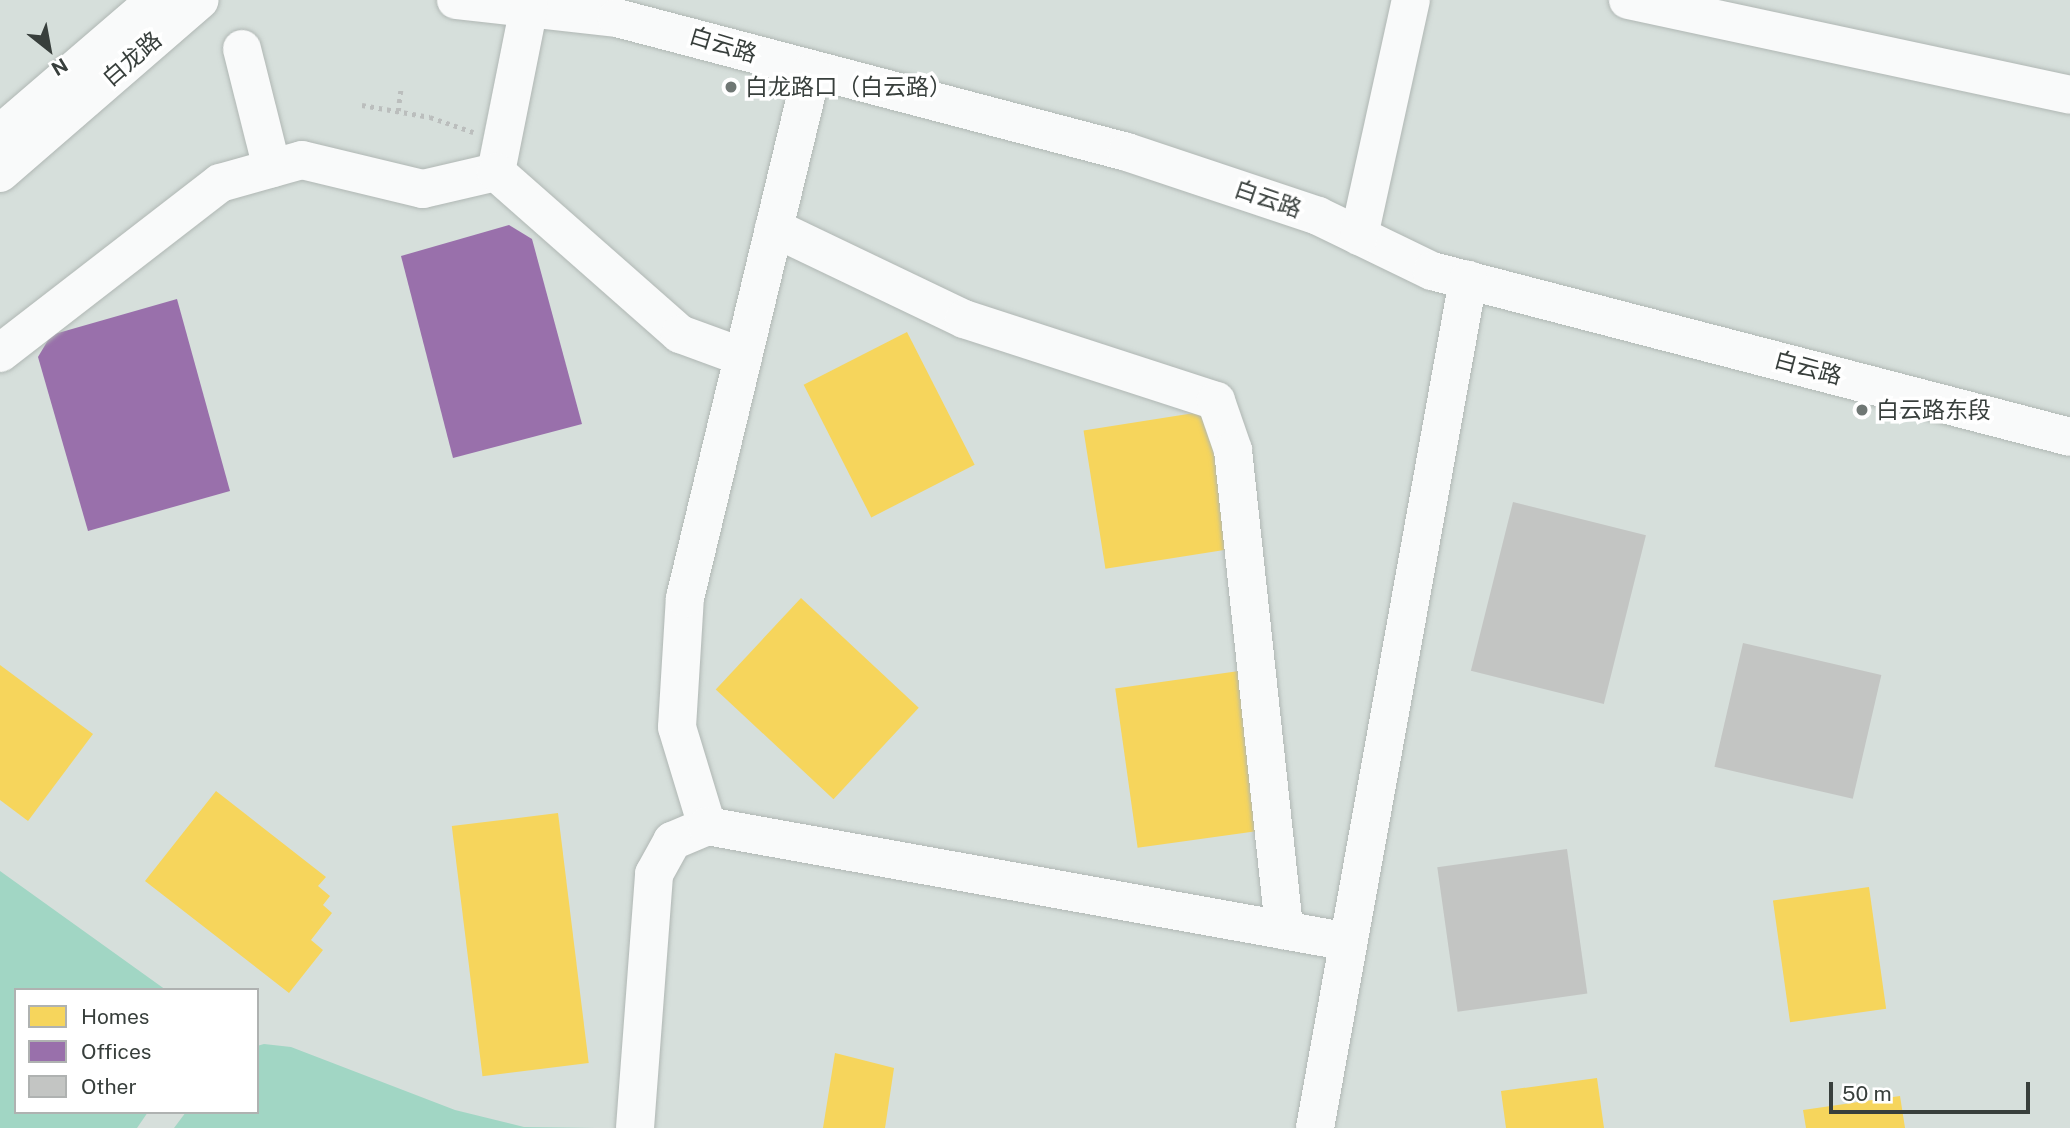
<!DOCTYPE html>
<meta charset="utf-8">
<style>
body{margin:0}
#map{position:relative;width:2070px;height:1128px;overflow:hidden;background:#d6dfdb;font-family:"Public Sans","Noto Sans SC",sans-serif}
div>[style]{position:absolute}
.green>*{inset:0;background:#a1d6c4}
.homes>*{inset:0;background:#f6d55c;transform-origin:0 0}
.offices>*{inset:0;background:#9970ab}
.building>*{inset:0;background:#c3c5c3;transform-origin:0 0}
.path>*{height:4.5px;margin-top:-2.25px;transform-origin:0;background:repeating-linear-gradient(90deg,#bbbebd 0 3.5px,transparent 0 8.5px)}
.roads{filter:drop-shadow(0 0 2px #b0b7b4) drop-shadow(0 0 2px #b0b7b4)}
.minor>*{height:38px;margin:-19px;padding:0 19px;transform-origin:19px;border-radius:19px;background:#f9fafa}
.major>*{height:38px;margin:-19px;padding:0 19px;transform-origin:19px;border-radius:19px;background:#f9fafa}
.dots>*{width:19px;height:19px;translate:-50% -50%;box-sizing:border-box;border:4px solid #fff;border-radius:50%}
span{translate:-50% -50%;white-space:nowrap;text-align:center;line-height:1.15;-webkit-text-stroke:7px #fff;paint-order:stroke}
.street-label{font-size:23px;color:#383f3c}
.poi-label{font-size:23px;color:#383f3c}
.left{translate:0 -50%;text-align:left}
.legend{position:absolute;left:14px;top:988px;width:245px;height:126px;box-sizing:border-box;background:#fff;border:2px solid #afb2b1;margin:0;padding:9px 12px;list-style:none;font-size:21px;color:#383f3c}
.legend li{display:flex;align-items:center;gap:14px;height:35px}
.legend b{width:35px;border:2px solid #afb2b1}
.north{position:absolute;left:14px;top:14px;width:70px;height:70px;-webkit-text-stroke:5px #fff;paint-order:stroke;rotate:149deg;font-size:19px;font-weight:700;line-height:28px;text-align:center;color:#383f3c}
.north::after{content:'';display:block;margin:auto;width:24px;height:32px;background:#383f3c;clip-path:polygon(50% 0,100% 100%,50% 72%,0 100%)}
.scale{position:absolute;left:1829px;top:1082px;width:201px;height:32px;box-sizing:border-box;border:4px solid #383f3c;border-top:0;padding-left:9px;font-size:21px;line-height:24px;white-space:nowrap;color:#383f3c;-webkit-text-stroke:5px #fff;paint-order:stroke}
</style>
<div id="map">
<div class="green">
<i style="clip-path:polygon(0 871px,166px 990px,16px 990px,16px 1112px,148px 1112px,137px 1128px,0 1128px)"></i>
<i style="clip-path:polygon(264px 1044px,291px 1047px,455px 1110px,524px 1127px,596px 1128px,174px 1128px,186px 1112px,257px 1112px,257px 1046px)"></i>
</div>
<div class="homes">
<i style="left:907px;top:332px;width:149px;height:116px;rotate:63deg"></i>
<i style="left:1207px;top:411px;width:140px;height:125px;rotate:81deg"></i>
<i style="left:801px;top:598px;width:161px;height:125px;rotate:43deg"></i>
<i style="clip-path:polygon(0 665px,93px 734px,28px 821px,0 800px)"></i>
<i style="left:1239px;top:671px;width:161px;height:125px;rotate:82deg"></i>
<i style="clip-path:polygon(216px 791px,326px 877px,318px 886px,330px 896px,323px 905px,332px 913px,311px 940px,323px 950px,289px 993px,145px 881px)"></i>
<i style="left:558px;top:813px;width:252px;height:107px;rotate:83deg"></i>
<i style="left:1869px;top:887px;width:123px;height:97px;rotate:82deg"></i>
<i style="clip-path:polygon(835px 1053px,894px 1068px,885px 1128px,823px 1128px)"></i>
<i style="clip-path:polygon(1597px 1078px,1604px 1128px,1506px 1128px,1501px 1091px)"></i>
<i style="clip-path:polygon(1900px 1096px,1905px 1128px,1806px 1128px,1803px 1110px)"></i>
</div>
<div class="offices">
<i style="clip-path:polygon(509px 225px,532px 239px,582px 424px,453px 458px,401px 256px)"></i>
<i style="clip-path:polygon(177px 299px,230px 491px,88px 531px,38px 357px,51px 335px)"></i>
</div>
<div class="building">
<i style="left:1513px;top:502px;width:137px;height:174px;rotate:14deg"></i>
<i style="left:1743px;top:643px;width:142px;height:127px;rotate:13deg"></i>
<i style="left:1567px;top:849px;width:146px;height:131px;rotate:82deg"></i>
</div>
<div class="path">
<i style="left:362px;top:105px;width:69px;rotate:10deg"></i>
<i style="left:430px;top:117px;width:46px;rotate:19.2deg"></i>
<i style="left:398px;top:111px;width:25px;rotate:-83deg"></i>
</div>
<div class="roads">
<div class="minor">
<i style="left:456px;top:0;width:162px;rotate:6.4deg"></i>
<i style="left:617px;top:18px;width:527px;rotate:14.72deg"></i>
<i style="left:1127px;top:152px;width:201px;rotate:18.5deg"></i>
<i style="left:1318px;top:216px;width:127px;rotate:25.8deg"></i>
<i style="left:1432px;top:271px;width:659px;rotate:14.58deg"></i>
<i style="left:1628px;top:0;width:452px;rotate:12.1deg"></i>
<i style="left:242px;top:49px;width:123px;rotate:75.9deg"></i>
<i style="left:496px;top:172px;width:168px;rotate:-78.7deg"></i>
<i style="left:774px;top:228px;width:211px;rotate:25.6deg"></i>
<i style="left:964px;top:319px;width:265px;rotate:18deg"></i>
<i style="left:1216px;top:401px;width:52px;rotate:70.9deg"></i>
<i style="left:1233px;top:450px;width:483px;rotate:83.9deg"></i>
<i style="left:1359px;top:236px;width:242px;rotate:-77.6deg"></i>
<i style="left:0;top:353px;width:278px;rotate:-37.7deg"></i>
<i style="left:220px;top:183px;width:85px;rotate:-15.7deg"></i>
<i style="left:302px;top:160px;width:124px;rotate:13.5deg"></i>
<i style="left:423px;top:189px;width:75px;rotate:-13.1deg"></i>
<i style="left:496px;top:172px;width:245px;rotate:41.4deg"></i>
<i style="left:680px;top:334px;width:67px;rotate:20.1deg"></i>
<i style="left:707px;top:826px;width:103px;rotate:-106.9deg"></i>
<i style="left:677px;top:727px;width:129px;rotate:-86.5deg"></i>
<i style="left:685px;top:598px;width:542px;rotate:-76.45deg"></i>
<i style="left:635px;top:1128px;width:255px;rotate:-85.7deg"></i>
<i style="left:654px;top:874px;width:38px;rotate:-61deg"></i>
<i style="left:672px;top:841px;width:38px;rotate:-23deg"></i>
<i style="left:707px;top:826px;width:652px;rotate:10.24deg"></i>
<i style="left:1315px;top:1128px;width:862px;rotate:-79.77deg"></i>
</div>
<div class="major">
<i style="left:0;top:134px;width:206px;rotate:-40.7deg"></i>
<i style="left:0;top:173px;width:264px;rotate:-40.9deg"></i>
</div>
</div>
<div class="dots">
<i style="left:731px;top:87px;background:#6f7774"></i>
<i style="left:1862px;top:410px;background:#6f7774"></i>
</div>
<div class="street-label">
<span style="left:723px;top:45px;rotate:17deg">白云路</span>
<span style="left:132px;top:59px;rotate:-41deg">白龙路</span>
<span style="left:1268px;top:199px;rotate:19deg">白云路</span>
<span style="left:1808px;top:368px;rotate:15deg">白云路</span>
</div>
<div class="poi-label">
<span class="left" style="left:745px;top:87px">白龙路口（白云路）</span>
<span class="left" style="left:1876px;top:410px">白云路东段</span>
</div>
<ul class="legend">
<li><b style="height:19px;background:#f6d55c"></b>Homes</li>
<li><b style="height:19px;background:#9970ab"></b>Offices</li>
<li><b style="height:19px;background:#c3c5c3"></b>Other</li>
</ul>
<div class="north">N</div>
<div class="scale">50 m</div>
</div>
